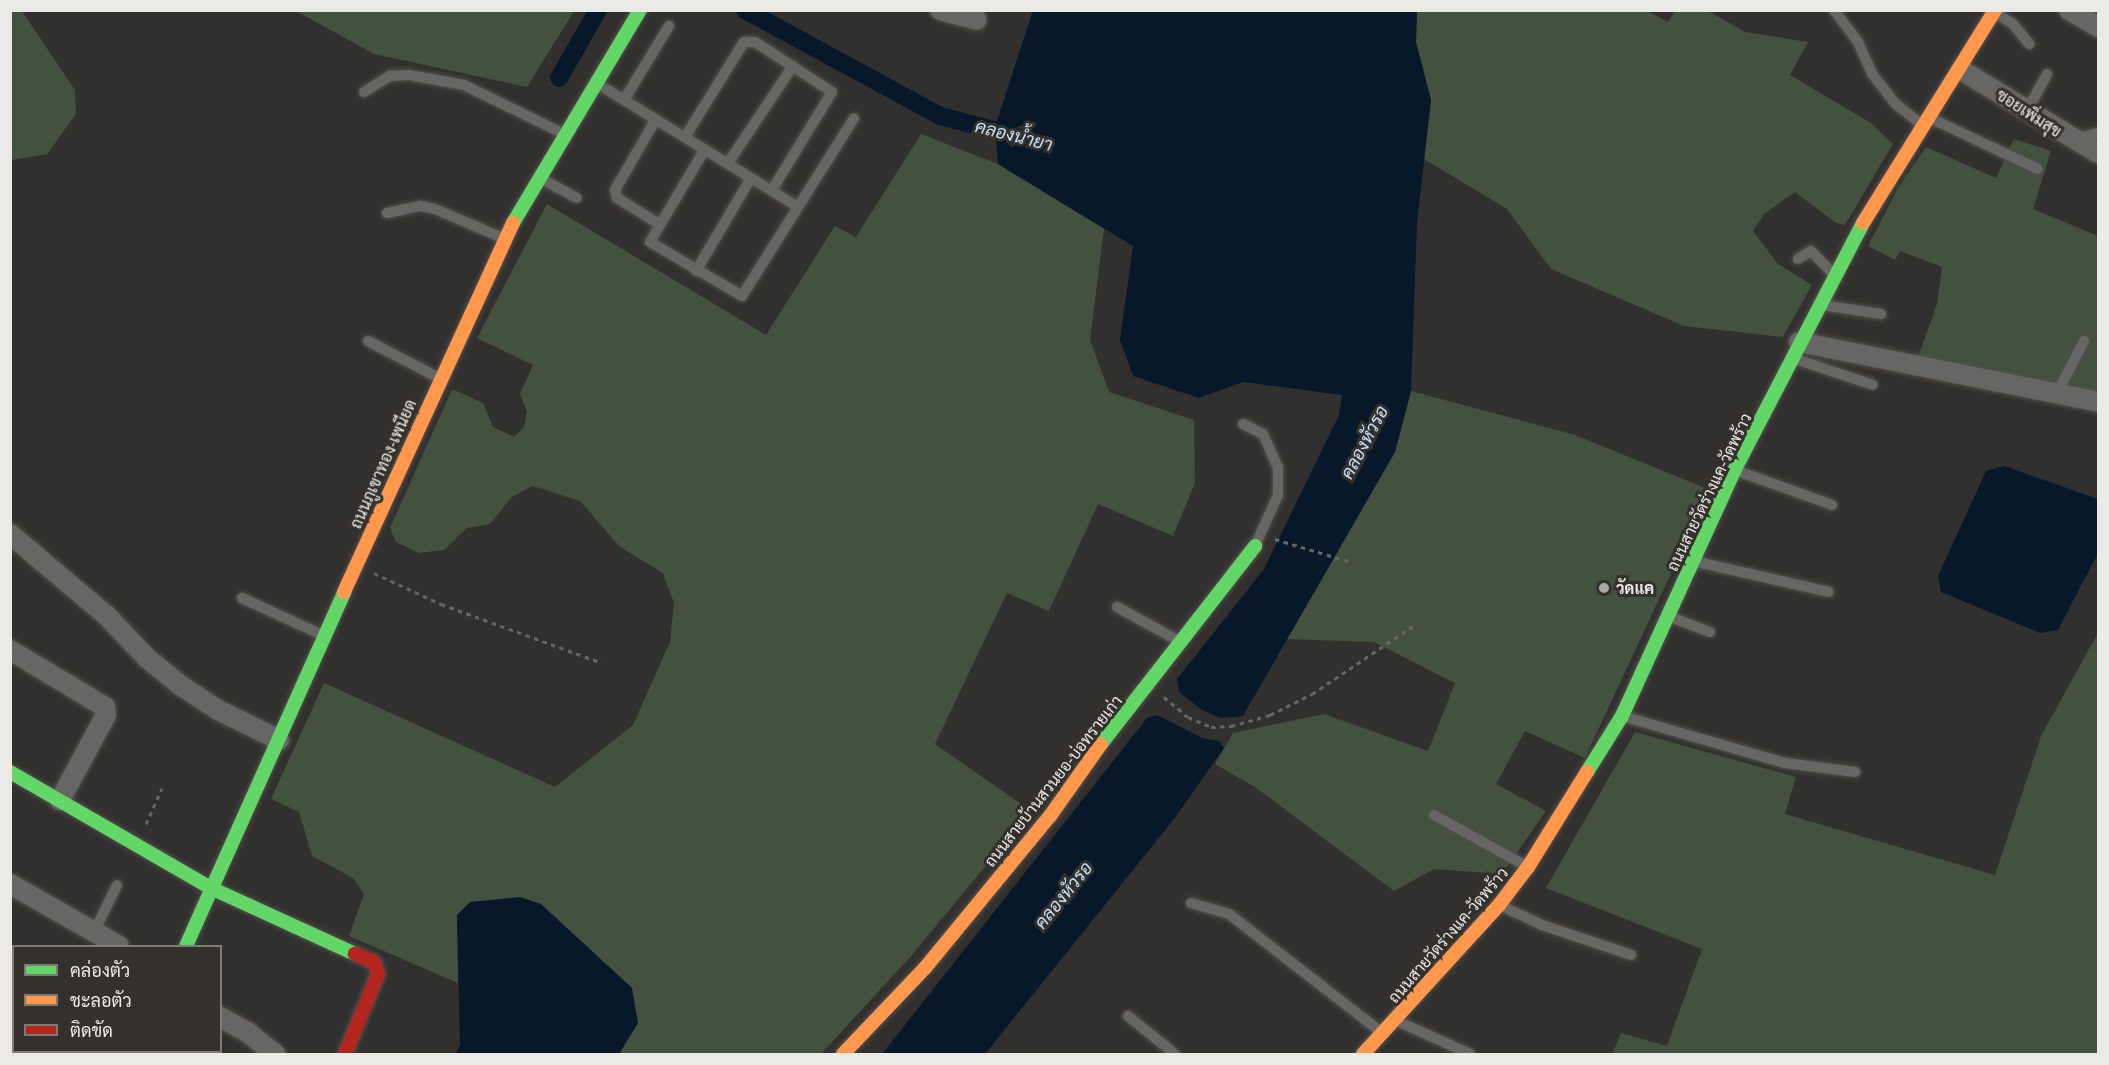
<!DOCTYPE html>
<meta charset="utf-8">
<style>
body{margin:0}
#map{position:relative;width:2109px;height:1065px;overflow:hidden;background:#32302e;font-family:"Open Sans",Sarabun,sans-serif}
div>[style]{position:absolute}
.green>*{inset:0;background:#42523e}
.water>*{inset:0;background:#06182a}
.canal>*{height:18px;margin:-9px;padding:0 9px;transform-origin:9px;border-radius:9px;background:#06182a}
.path>*{height:3px;margin-top:-1.5px;transform-origin:0;background:repeating-linear-gradient(90deg,#686665 0 4.5px,transparent 0 9px)}
.roads{filter:drop-shadow(0 0 2px #504f4d) drop-shadow(0 0 2px #504f4d)}
.lane>*{height:10px;margin:-5px;padding:0 5px;transform-origin:5px;border-radius:5px;background:#686664}
.street>*{height:20px;margin:-10px;padding:0 10px;transform-origin:10px;border-radius:10px;background:#686664}
.fast>*{height:14px;margin:-7px;padding:0 7px;transform-origin:7px;border-radius:7px;background:#63d668}
.slow>*{height:14px;margin:-7px;padding:0 7px;transform-origin:7px;border-radius:7px;background:#ff974d}
.jam>*{height:14px;margin:-7px;padding:0 7px;transform-origin:7px;border-radius:7px;background:#b3261e}
.dots>*{width:16px;height:16px;translate:-50% -50%;box-sizing:border-box;border:3px solid #34312c;border-radius:50%}
span{translate:-50% -50%;white-space:nowrap;text-align:center;line-height:1.15;-webkit-text-stroke:6px #34312c;paint-order:stroke}
.street-label{font-size:16px;color:#eceae7}
.poi-label{font-size:16px;color:#eceae7;font-weight:700}
.left{translate:0 -50%;text-align:left}
.water-label{font-size:18px;color:#c6e0fc;font-style:italic}
.frame{position:absolute;inset:0;border:12px solid #eceae7;pointer-events:none}
.legend{position:absolute;left:12px;top:945px;width:210px;height:108px;box-sizing:border-box;background:#34312c;border:2px solid #7e7b77;margin:0;padding:8px 10px;list-style:none;font-size:18px;color:#eceae7}
.legend li{display:flex;align-items:center;gap:12px;height:30px}
.legend b{width:30px;border:2px solid #7e7b77}
</style>
<div id="map">
<div class="green">
<i style="clip-path:polygon(11px 10px,22px 11px,75px 90px,76px 114px,47px 154px,12px 160px)"></i>
<i style="clip-path:polygon(296px 11px,574px 10px,574px 11px,527px 87px,374px 54px)"></i>
<i style="clip-path:polygon(1417px 11px,1648px 11px,1668px 22px,1675px 11px,1708px 11px,1745px 32px,1808px 42px,1790px 75px,1871px 123px,1893px 144px,1845px 225px,1836px 223px,1795px 192px,1764px 214px,1753px 231px,1777px 263px,1812px 285px,1783px 337px,1684px 326px,1551px 269px,1507px 209px,1424px 159px,1431px 100px,1416px 42px)"></i>
<i style="clip-path:polygon(921px 134px,998px 164px,1104px 229px,1090px 340px,1109px 392px,1194px 420px,1195px 483px,1173px 536px,1098px 504px,1049px 611px,1007px 593px,935px 744px,1031px 811px,912px 955px,821px 1054px,619px 1054px,638px 1023px,457px 915px,458px 983px,349px 936px,364px 894px,353px 878px,312px 856px,299px 812px,271px 799px,324px 683px,555px 787px,633px 725px,670px 642px,674px 603px,663px 573px,620px 547px,580px 501px,533px 486px,512px 497px,490px 524px,467px 528px,444px 550px,419px 553px,396px 542px,390px 528px,452px 389px,483px 403px,493px 427px,514px 437px,524px 427px,527px 412px,520px 394px,533px 365px,477px 338px,547px 204px,766px 335px,835px 226px,856px 237px)"></i>
<i style="clip-path:polygon(2014px 139px,2051px 151px,2033px 209px,2098px 236px,2098px 394px,1918px 358px,1937px 304px,1942px 267px,1900px 251px,1895px 260px,1868px 246px,1899px 186px,1926px 147px,1996px 178px)"></i>
<i style="clip-path:polygon(1411px 391px,1575px 435px,1710px 490px,1585px 758px,1525px 731px,1496px 784px,1546px 811px,1502px 874px,1434px 869px,1394px 891px,1255px 787px,1215px 764px,1233px 733px,1324px 714px,1428px 751px,1455px 683px,1374px 642px,1287px 639px,1395px 452px)"></i>
<i style="clip-path:polygon(2098px 633px,2098px 1054px,1612px 1054px,1621px 1033px,1667px 1046px,1702px 949px,1546px 888px,1635px 732px,1796px 777px,1785px 814px,1995px 875px,2041px 736px)"></i>
</div>
<div class="water">
<i style="clip-path:polygon(1033px 10px,1417px 11px,1416px 42px,1431px 100px,1417px 223px,1411px 391px,1395px 452px,1243px 716px,1220px 718px,1202px 710px,1179px 692px,1177px 679px,1264px 569px,1339px 415px,1342px 395px,1243px 382px,1199px 398px,1133px 376px,1120px 340px,1133px 246px,998px 164px,995px 127px)"></i>
<i style="clip-path:polygon(2004px 466px,2098px 499px,2098px 553px,2058px 630px,2040px 633px,1941px 592px,1938px 576px,1986px 471px)"></i>
<i style="clip-path:polygon(1157px 715px,1202px 738px,1219px 741px,1224px 748px,1174px 819px,985px 1054px,882px 1054px,1147px 718px)"></i>
<i style="clip-path:polygon(520px 897px,541px 904px,632px 988px,638px 1023px,619px 1054px,455px 1054px,460px 1045px,457px 915px,470px 902px)"></i>
</div>
<div class="canal">
<i style="left:745px;top:10px;width:222px;rotate:28.5deg"></i>
<i style="left:940px;top:116px;width:80px;rotate:14.6deg"></i>
<i style="left:559px;top:78px;width:78px;rotate:-60.2deg"></i>
</div>
<div class="path">
<i style="left:1275px;top:539px;width:79px;rotate:16.8deg"></i>
<i style="left:374px;top:573px;width:74px;rotate:24.8deg"></i>
<i style="left:441px;top:604px;width:171px;rotate:20.1deg"></i>
<i style="left:1164px;top:697px;width:31px;rotate:40deg"></i>
<i style="left:1188px;top:717px;width:25px;rotate:23deg"></i>
<i style="left:1211px;top:727px;width:20px;rotate:-3deg"></i>
<i style="left:1231px;top:726px;width:41px;rotate:-15.8deg"></i>
<i style="left:1270px;top:715px;width:47px;rotate:-26.6deg"></i>
<i style="left:1312px;top:694px;width:125px;rotate:-33.9deg"></i>
<i style="left:146px;top:824px;width:39px;rotate:-66deg"></i>
</div>
<div class="roads">
<div class="lane">
<i style="left:1834px;top:10px;width:40px;rotate:53deg"></i>
<i style="left:1858px;top:42px;width:36px;rotate:66deg"></i>
<i style="left:1873px;top:75px;width:37px;rotate:52deg"></i>
<i style="left:1896px;top:104px;width:33px;rotate:39deg"></i>
<i style="left:1994px;top:12px;width:22px;rotate:32deg"></i>
<i style="left:2013px;top:24px;width:26px;rotate:51deg"></i>
<i style="left:598px;top:84px;width:233px;rotate:31.6deg"></i>
<i style="left:364px;top:92px;width:31px;rotate:-32deg"></i>
<i style="left:390px;top:76px;width:19px;rotate:-3deg"></i>
<i style="left:409px;top:75px;width:56px;rotate:10.3deg"></i>
<i style="left:464px;top:85px;width:111px;rotate:26.1deg"></i>
<i style="left:624px;top:100px;width:87px;rotate:-58.7deg"></i>
<i style="left:2027px;top:111px;width:42px;rotate:-61.6deg"></i>
<i style="left:1930px;top:118px;width:119px;rotate:25.3deg"></i>
<i style="left:656px;top:119px;width:82px;rotate:120deg"></i>
<i style="left:615px;top:190px;width:8px;rotate:76deg"></i>
<i style="left:617px;top:198px;width:49px;rotate:31.8deg"></i>
<i style="left:685px;top:137px;width:112px;rotate:-58.2deg"></i>
<i style="left:744px;top:42px;width:11px"></i>
<i style="left:755px;top:42px;width:92px;rotate:33deg"></i>
<i style="left:832px;top:92px;width:115px;rotate:121.5deg"></i>
<i style="left:2073px;top:140px;width:26px;rotate:-16deg"></i>
<i style="left:705px;top:149px;width:108px;rotate:120.6deg"></i>
<i style="left:650px;top:242px;width:107px;rotate:30.4deg"></i>
<i style="left:742px;top:296px;width:210px;rotate:-57.8deg"></i>
<i style="left:728px;top:163px;width:117px;rotate:-56.2deg"></i>
<i style="left:538px;top:177px;width:44px;rotate:28.3deg"></i>
<i style="left:387px;top:213px;width:34px;rotate:-12deg"></i>
<i style="left:420px;top:206px;width:15px;rotate:11deg"></i>
<i style="left:435px;top:209px;width:76px;rotate:23.2deg"></i>
<i style="left:1798px;top:259px;width:15px;rotate:-32deg"></i>
<i style="left:1811px;top:251px;width:32px;rotate:46deg"></i>
<i style="left:696px;top:271px;width:108px;rotate:-59.4deg"></i>
<i style="left:1821px;top:305px;width:61px;rotate:8.5deg"></i>
<i style="left:368px;top:341px;width:80px;rotate:27.5deg"></i>
<i style="left:1792px;top:358px;width:85px;rotate:18.4deg"></i>
<i style="left:2056px;top:395px;width:61px;rotate:-62.6deg"></i>
<i style="left:1243px;top:424px;width:22px;rotate:27deg"></i>
<i style="left:1263px;top:434px;width:36px;rotate:66deg"></i>
<i style="left:1278px;top:467px;width:28px;rotate:90deg"></i>
<i style="left:1278px;top:495px;width:56px;rotate:114.3deg"></i>
<i style="left:1735px;top:470px;width:103px;rotate:19.8deg"></i>
<i style="left:1693px;top:561px;width:139px;rotate:12.8deg"></i>
<i style="left:242px;top:598px;width:88px;rotate:24.8deg"></i>
<i style="left:1117px;top:607px;width:71px;rotate:28.7deg"></i>
<i style="left:1668px;top:616px;width:45px;rotate:20.9deg"></i>
<i style="left:1622px;top:716px;width:170px;rotate:16.1deg"></i>
<i style="left:1785px;top:763px;width:71px;rotate:7.3deg"></i>
<i style="left:1434px;top:815px;width:107px;rotate:29deg"></i>
<i style="left:1191px;top:903px;width:40px;rotate:16deg"></i>
<i style="left:1229px;top:914px;width:192px;rotate:37.8deg"></i>
<i style="left:1499px;top:905px;width:47px;rotate:24.9deg"></i>
<i style="left:1542px;top:925px;width:94px;rotate:18.6deg"></i>
<i style="left:94px;top:932px;width:52px;rotate:-63.9deg"></i>
<i style="left:1128px;top:1016px;width:60px;rotate:39deg"></i>
<i style="left:1397px;top:1021px;width:80px;rotate:24.3deg"></i>
</div>
<div class="street">
<i style="left:940px;top:10px;width:38px;rotate:15deg"></i>
<i style="left:2069px;top:10px;width:34px;rotate:30deg"></i>
<i style="left:1961px;top:70px;width:160px;rotate:31.2deg"></i>
<i style="left:1799px;top:342px;width:305px;rotate:11.3deg"></i>
<i style="left:10px;top:534px;width:126px;rotate:40.2deg"></i>
<i style="left:106px;top:615px;width:59px;rotate:46.4deg"></i>
<i style="left:147px;top:658px;width:43px;rotate:39.3deg"></i>
<i style="left:180px;top:685px;width:45px;rotate:33.3deg"></i>
<i style="left:218px;top:710px;width:68px;rotate:26.2deg"></i>
<i style="left:10px;top:650px;width:111px;rotate:31deg"></i>
<i style="left:105px;top:707px;width:8px;rotate:83deg"></i>
<i style="left:106px;top:715px;width:97px;rotate:118.4deg"></i>
<i style="left:10px;top:884px;width:125px;rotate:29.6deg"></i>
<i style="left:220px;top:1017px;width:31px;rotate:29deg"></i>
<i style="left:247px;top:1032px;width:36px;rotate:38deg"></i>
<i style="left:35px;top:1054px;width:3px;rotate:-45deg"></i>
</div>
<div class="fast">
<i style="left:513px;top:223px;width:248px;rotate:-59.2deg"></i>
<i style="left:1101px;top:744px;width:251px;rotate:-52.1deg"></i>
<i style="left:10px;top:772px;width:234px;rotate:30deg"></i>
<i style="left:213px;top:889px;width:156px;rotate:24.6deg"></i>
<i style="left:1587px;top:772px;width:66px;rotate:-58deg"></i>
<i style="left:1622px;top:716px;width:272px;rotate:-65.4deg"></i>
<i style="left:1735px;top:469px;width:277px;rotate:-62.5deg"></i>
<i style="left:186px;top:946px;width:388px;rotate:-65.9deg"></i>
<i style="left:136px;top:1054px;width:2px;rotate:-63deg"></i>
</div>
<div class="slow">
<i style="left:1863px;top:223px;width:251px;rotate:-58.2deg"></i>
<i style="left:344px;top:592px;width:406px;rotate:-65.4deg"></i>
<i style="left:843px;top:1054px;width:119px;rotate:-46.4deg"></i>
<i style="left:925px;top:968px;width:197px;rotate:-50.6deg"></i>
<i style="left:1050px;top:816px;width:88px;rotate:-54.7deg"></i>
<i style="left:1363px;top:1054px;width:202px;rotate:-47.6deg"></i>
<i style="left:1499px;top:905px;width:48px;rotate:-52.7deg"></i>
<i style="left:1528px;top:867px;width:112px;rotate:-58.2deg"></i>
</div>
<div class="jam">
<i style="left:345px;top:1054px;width:87px;rotate:-67.6deg"></i>
<i style="left:378px;top:974px;width:13px;rotate:-108deg"></i>
<i style="left:374px;top:962px;width:21px;rotate:-157deg"></i>
</div>
</div>
<div class="dots">
<i style="left:1604px;top:588px;background:#aba9a6"></i>
</div>
<div class="street-label">
<span style="left:2029px;top:113px;rotate:33deg">ซอยเพิ่มสุข</span>
<span style="left:383px;top:464px;rotate:-66deg">ถนนภูเขาทอง-เพนียด</span>
<span style="left:1709px;top:492px;rotate:-64deg">ถนนสายวัดร่างแค-วัดพร้าว</span>
<span style="left:1053px;top:781px;rotate:-52deg">ถนนสายบ้านสวนยอ-บ่อทรายเก่า</span>
<span style="left:1448px;top:935px;rotate:-49deg">ถนนสายวัดร่างแค-วัดพร้าว</span>
</div>
<div class="poi-label">
<span class="left" style="left:1616px;top:588px">วัดแค</span>
</div>
<div class="water-label">
<span style="left:1014px;top:135px;rotate:14deg">คลองน้ำยา</span>
<span style="left:1364px;top:442px;rotate:-62deg">คลองหัวรอ</span>
<span style="left:1063px;top:895px;rotate:-51deg">คลองหัวรอ</span>
</div>
<div class="frame"></div>
<ul class="legend">
<li><b style="height:8px;background:#63d668"></b>คล่องตัว</li>
<li><b style="height:8px;background:#ff974d"></b>ชะลอตัว</li>
<li><b style="height:8px;background:#b3261e"></b>ติดขัด</li>
</ul>
</div>
